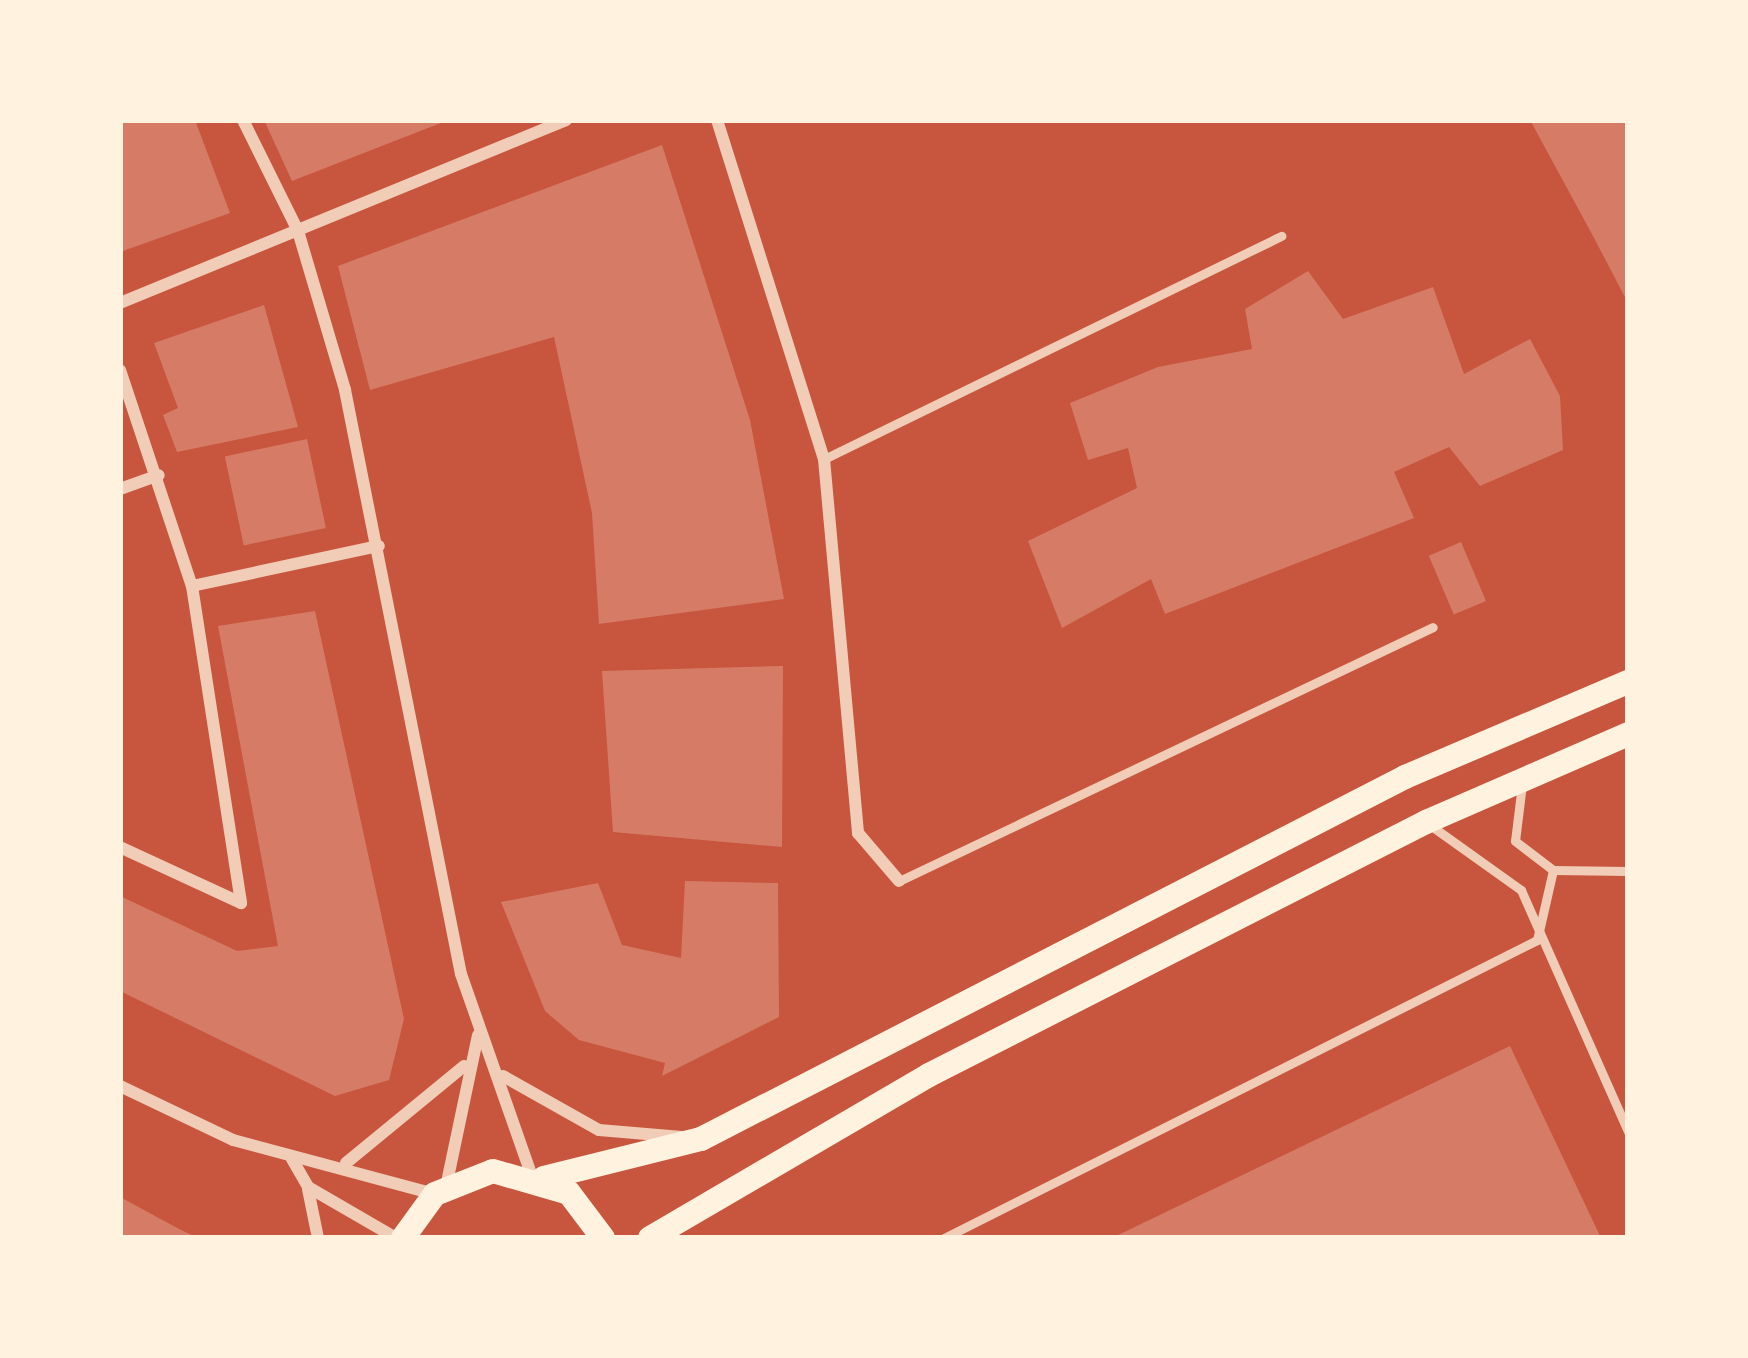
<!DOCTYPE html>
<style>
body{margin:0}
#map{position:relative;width:1748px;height:1358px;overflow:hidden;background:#c8553d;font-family:Commissioner,sans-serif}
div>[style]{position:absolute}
.building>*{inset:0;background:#d67c66;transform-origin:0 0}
.service>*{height:9px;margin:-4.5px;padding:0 4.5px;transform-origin:4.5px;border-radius:4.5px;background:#f1ccb7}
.minor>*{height:12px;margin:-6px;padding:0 6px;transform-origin:6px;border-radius:6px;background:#f1ccb7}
.secondary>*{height:24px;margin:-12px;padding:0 12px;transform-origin:12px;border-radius:12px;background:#fff3e0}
span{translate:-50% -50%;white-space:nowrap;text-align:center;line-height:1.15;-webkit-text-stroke:9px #fff3e0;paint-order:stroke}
.frame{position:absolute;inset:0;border:123px solid #fff3e0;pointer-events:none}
</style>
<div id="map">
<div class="building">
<i style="clip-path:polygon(120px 120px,195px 120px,230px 213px,120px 252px)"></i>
<i style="clip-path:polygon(264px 120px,446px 120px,446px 121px,292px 181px)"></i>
<i style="clip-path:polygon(1530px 120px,1628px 120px,1628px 303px,1593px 236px)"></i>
<i style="clip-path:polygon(662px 145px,750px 420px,784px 599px,599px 624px,592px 513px,554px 337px,370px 390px,338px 266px)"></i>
<i style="clip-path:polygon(1308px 271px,1343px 319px,1433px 287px,1464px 374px,1530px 339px,1560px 396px,1563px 450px,1480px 486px,1449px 447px,1394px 472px,1414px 518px,1165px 614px,1151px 579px,1062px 628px,1028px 541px,1137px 488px,1128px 448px,1088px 460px,1070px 403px,1158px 367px,1252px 349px,1245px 309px)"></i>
<i style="clip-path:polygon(264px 305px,298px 427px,177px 452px,163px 415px,178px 408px,154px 343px)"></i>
<i style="left:307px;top:439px;width:91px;height:84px;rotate:78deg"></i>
<i style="left:1461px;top:542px;width:64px;height:35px;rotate:67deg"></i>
<i style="clip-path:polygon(315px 611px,404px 1019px,389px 1080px,335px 1096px,120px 991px,120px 896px,237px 951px,278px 946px,218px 626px)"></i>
<i style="clip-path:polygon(783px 666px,782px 847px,613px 832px,602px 671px)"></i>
<i style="clip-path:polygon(685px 881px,778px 883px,779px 1017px,662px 1076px,665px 1063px,579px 1040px,545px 1011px,501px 902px,598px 883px,622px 945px,681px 958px)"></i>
<i style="clip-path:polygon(1510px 1046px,1601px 1238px,1112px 1238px)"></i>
<i style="clip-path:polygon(120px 1197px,181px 1230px,198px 1238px,120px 1238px)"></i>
</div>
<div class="service">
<i style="left:824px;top:459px;width:509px;rotate:-26.01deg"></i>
<i style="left:1522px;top:784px;width:57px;rotate:97deg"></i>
<i style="left:1515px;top:841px;width:48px;rotate:37.3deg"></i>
<i style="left:1553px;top:870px;width:75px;rotate:0.8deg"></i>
<i style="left:1430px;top:825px;width:112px;rotate:35.5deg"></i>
<i style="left:1521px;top:890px;width:265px;rotate:66.1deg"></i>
<i style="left:899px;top:881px;width:591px;rotate:-25.44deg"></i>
<i style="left:944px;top:1238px;width:664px;rotate:-26.68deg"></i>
<i style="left:1537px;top:940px;width:72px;rotate:-77.1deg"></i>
</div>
<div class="minor">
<i style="left:243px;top:120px;width:124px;rotate:63.6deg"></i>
<i style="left:298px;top:231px;width:166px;rotate:73.5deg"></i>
<i style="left:345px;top:390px;width:595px;rotate:78.77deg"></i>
<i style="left:461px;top:974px;width:212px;rotate:70.7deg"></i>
<i style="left:717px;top:120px;width:355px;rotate:72.5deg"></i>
<i style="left:824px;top:459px;width:376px;rotate:84.8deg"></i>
<i style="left:858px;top:833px;width:63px;rotate:49.5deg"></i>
<i style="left:120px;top:303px;width:482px;rotate:-22.3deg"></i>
<i style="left:120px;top:370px;width:228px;rotate:71.6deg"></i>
<i style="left:192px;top:586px;width:321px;rotate:81.2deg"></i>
<i style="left:241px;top:903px;width:133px;rotate:-155.2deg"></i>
<i style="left:120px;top:489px;width:41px;rotate:-19.7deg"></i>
<i style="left:192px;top:586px;width:191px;rotate:-12.1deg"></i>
<i style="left:503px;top:1076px;width:110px;rotate:29.4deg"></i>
<i style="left:599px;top:1130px;width:83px;rotate:4.8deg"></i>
<i style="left:120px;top:1086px;width:125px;rotate:25.5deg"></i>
<i style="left:233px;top:1140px;width:208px;rotate:15deg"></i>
<i style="left:292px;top:1159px;width:32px;rotate:60deg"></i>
<i style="left:308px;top:1187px;width:102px;rotate:30.1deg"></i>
<i style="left:346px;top:1163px;width:153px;rotate:-39.4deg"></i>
<i style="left:446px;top:1187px;width:155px;rotate:-78.1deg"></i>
<i style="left:308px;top:1189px;width:50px;rotate:78.5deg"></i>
</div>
<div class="secondary">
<i style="left:544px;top:1178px;width:162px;rotate:-14deg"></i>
<i style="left:701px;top:1139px;width:792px;rotate:-27.21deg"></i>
<i style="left:1405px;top:777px;width:242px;rotate:-23.1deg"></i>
<i style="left:403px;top:1238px;width:54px;rotate:-54deg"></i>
<i style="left:435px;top:1194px;width:62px;rotate:-21.6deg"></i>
<i style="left:493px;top:1171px;width:79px;rotate:16.1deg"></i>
<i style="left:569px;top:1193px;width:56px;rotate:52.9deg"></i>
<i style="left:650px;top:1238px;width:323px;rotate:-30.3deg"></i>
<i style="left:929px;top:1075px;width:558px;rotate:-26.98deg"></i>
<i style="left:1426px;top:822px;width:220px;rotate:-23.5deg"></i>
</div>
<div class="frame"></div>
</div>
